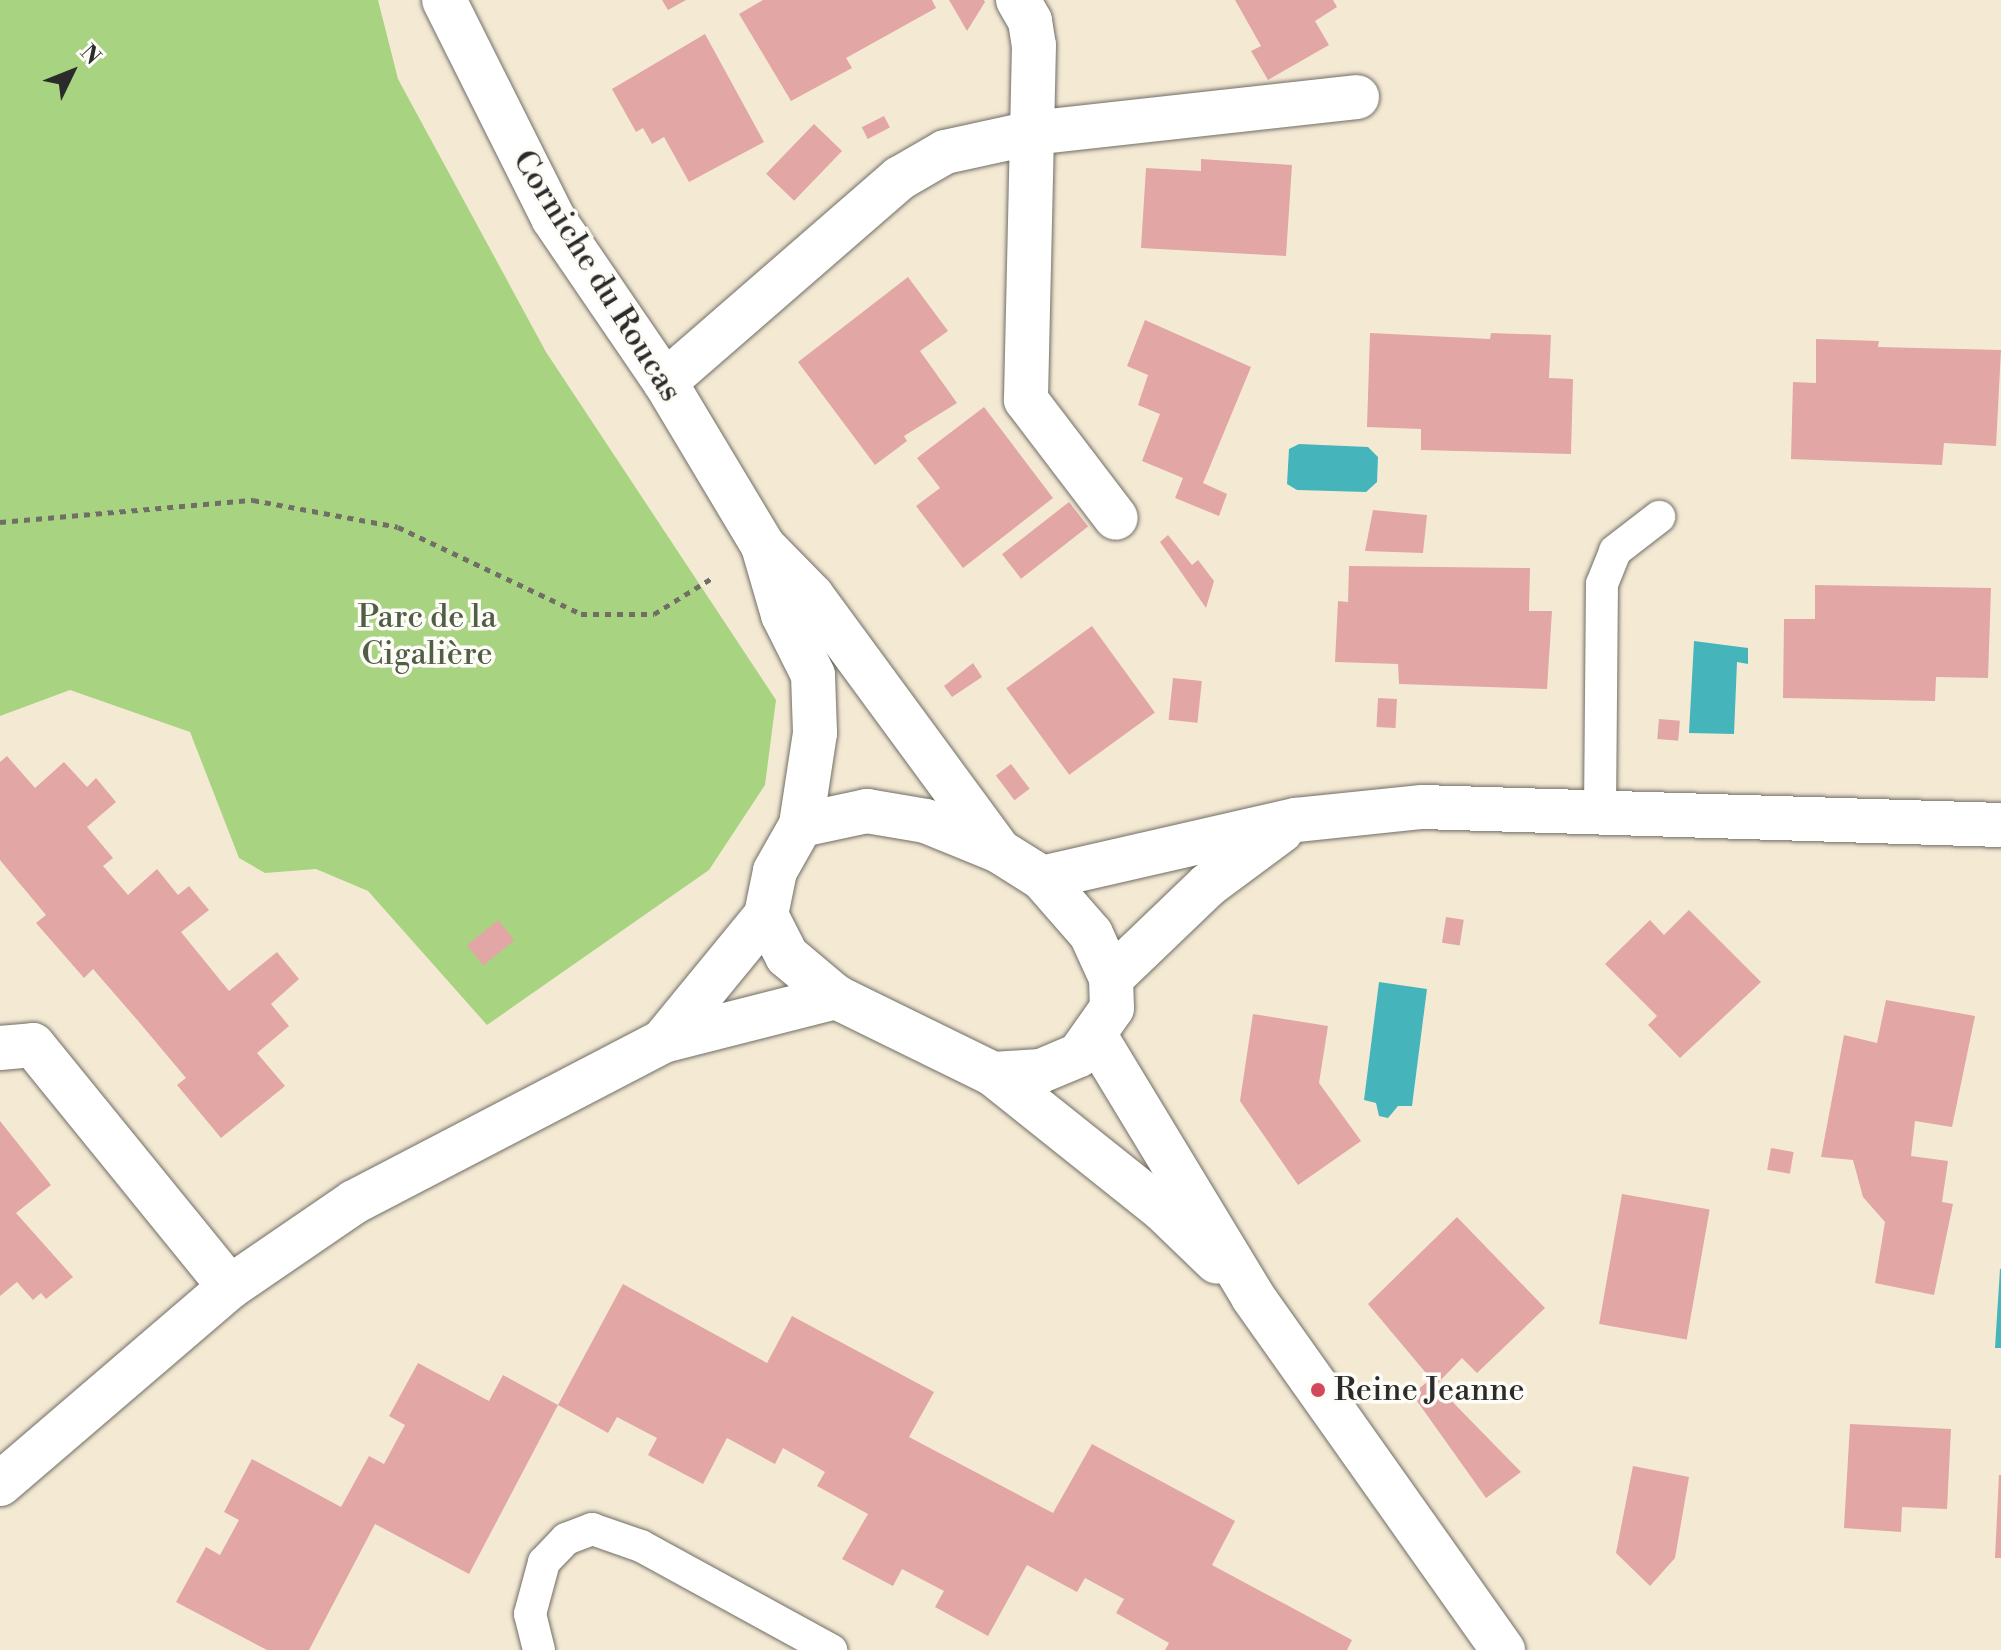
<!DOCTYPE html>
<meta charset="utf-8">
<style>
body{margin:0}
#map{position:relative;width:2001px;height:1650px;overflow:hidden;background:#f4ead4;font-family:"Libre Bodoni",serif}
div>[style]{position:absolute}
.green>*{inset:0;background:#a8d481}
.water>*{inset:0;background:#45b5bb}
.building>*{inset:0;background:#e2a6a4;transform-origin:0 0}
.path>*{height:5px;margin-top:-2.5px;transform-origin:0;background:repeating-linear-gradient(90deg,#716e66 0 6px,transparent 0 12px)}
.roads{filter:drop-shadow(0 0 2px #716e66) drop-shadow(0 0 2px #716e66)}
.service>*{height:32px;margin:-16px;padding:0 16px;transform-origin:16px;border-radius:16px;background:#fff}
.minor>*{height:44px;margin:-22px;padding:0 22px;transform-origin:22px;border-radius:22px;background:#fff}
.tertiary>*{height:44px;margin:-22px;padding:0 22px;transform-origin:22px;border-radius:22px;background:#fff}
.secondary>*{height:44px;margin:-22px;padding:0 22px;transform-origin:22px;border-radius:22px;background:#fff}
.dots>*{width:22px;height:22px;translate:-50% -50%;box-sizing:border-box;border:4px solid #fdfcf7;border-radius:50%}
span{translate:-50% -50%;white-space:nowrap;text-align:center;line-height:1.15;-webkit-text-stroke:7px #fdfcf7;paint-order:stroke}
.street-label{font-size:32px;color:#2b2b2b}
.park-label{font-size:32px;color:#505e45}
.poi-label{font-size:32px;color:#2b2b2b}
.left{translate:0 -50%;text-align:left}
.north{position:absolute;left:32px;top:32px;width:80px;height:80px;-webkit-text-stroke:6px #fdfcf7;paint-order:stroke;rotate:47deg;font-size:22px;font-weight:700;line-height:32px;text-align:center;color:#2b2b2b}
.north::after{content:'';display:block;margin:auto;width:28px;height:36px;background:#2b2b2b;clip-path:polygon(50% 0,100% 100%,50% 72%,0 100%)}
</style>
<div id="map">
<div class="green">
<i style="clip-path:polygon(0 0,378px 0,398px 79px,546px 352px,776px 700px,765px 785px,709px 870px,487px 1025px,368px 891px,316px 869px,265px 873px,239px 858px,190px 732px,70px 690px,0 716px)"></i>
</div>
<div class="water">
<i style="clip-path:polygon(1299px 444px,1368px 447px,1378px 457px,1377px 482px,1366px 492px,1297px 490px,1287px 484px,1289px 449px)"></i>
<i style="clip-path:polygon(1694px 641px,1748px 648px,1748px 664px,1737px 662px,1734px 734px,1689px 733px)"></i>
<i style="clip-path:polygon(1379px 982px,1427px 989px,1412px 1106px,1398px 1106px,1388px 1118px,1379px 1116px,1376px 1103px,1364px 1100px)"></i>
<i style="clip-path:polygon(2000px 1269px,2001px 1269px,2001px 1348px,1995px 1348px)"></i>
</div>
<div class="building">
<i style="clip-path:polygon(662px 0,686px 0,668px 10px)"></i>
<i style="clip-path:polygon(763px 0,932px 0,936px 8px,846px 58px,852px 68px,791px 101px,739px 14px)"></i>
<i style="clip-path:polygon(949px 0,984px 0,985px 2px,967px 31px)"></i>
<i style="clip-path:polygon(1235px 0,1333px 0,1337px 7px,1315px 21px,1329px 45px,1268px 80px,1251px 51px,1261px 46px)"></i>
<i style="clip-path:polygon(705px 34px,764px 142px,689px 182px,664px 137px,652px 144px,643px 128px,636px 132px,612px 89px)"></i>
<i style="left:884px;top:116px;width:13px;height:25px;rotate:63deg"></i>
<i style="left:814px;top:124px;width:39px;height:69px;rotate:44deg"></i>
<i style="clip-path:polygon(1201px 159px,1292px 165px,1286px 256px,1141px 248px,1146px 168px,1201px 171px)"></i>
<i style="clip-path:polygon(908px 277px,948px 331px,920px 351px,957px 403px,904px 436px,907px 441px,875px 465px,798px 362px)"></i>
<i style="clip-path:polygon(1145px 320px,1251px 367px,1203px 483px,1227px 494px,1219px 516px,1175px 498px,1183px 478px,1142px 461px,1160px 414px,1138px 405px,1148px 375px,1127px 366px)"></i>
<i style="clip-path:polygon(1370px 333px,1490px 339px,1491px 333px,1551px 335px,1549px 378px,1573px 379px,1571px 454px,1421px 450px,1421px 429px,1367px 427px)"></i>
<i style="clip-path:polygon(1816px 339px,1879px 341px,1878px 347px,2001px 350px,1996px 446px,1944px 443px,1942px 465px,1791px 459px,1793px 382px,1816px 383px)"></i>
<i style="clip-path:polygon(984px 407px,1053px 498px,963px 568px,916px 506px,940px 488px,917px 458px)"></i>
<i style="left:1069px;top:502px;width:31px;height:85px;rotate:52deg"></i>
<i style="clip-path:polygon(1373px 510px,1427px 515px,1423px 553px,1365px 551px)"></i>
<i style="clip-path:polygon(1168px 535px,1192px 565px,1198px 560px,1214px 581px,1206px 608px,1160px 542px)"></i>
<i style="clip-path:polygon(1349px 566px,1530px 568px,1529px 611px,1552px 611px,1547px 689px,1399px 684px,1398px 664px,1335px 662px,1338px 601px,1348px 602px)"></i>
<i style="clip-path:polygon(1815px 585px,1991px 588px,1988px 678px,1936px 677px,1935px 701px,1783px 698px,1784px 619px,1815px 619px)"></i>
<i style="left:1092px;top:626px;width:107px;height:106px;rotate:54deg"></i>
<i style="clip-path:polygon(973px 663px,982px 677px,952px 697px,944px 686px)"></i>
<i style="left:1173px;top:678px;width:29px;height:42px;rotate:6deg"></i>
<i style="left:1378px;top:698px;width:19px;height:29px;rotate:3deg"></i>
<i style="left:1659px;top:719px;width:21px;height:20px;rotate:5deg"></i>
<i style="clip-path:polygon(7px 756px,35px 788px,64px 762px,87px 787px,96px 778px,116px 802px,87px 827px,113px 858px,103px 866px,128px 895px,157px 869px,178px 895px,189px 886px,209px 910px,181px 932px,229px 991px,277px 952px,299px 979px,271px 1004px,289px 1026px,257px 1053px,285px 1086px,221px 1138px,177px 1085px,186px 1078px,139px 1022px,93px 969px,84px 978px,36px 923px,46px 915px,0 860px,0 762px)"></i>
<i style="left:1011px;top:764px;width:31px;height:19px;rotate:53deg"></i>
<i style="clip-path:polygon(1689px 910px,1761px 982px,1680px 1058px,1648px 1025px,1657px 1016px,1605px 964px,1650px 920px,1664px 935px)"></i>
<i style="left:1446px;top:917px;width:18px;height:26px;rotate:9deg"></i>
<i style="left:498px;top:920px;width:26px;height:40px;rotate:51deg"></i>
<i style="clip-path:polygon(1886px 1000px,1975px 1016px,1952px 1127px,1915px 1121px,1911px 1156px,1948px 1161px,1942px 1202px,1953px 1204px,1934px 1295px,1875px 1283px,1885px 1222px,1863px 1197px,1853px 1160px,1821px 1157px,1844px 1035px,1877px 1043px)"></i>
<i style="clip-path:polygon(1253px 1014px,1328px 1026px,1319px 1083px,1361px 1141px,1298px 1185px,1240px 1101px)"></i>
<i style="clip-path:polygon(0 1121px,51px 1185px,16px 1213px,73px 1277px,46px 1299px,41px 1293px,33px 1300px,17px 1282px,0 1296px)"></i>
<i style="left:1771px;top:1148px;width:23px;height:22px;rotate:10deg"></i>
<i style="left:1622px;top:1194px;width:89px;height:132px;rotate:10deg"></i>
<i style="clip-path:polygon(1457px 1217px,1545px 1308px,1477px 1373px,1462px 1358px,1436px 1385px,1521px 1472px,1486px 1498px,1412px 1394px,1431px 1379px,1368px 1304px)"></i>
<i style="clip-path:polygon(623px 1284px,767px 1363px,792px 1316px,934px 1392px,909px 1437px,1053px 1513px,1092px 1444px,1235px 1521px,1212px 1565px,1352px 1640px,1347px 1650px,1165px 1650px,1169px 1643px,1116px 1613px,1124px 1599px,1085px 1578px,1077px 1592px,1027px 1565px,988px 1636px,935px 1607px,944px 1591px,902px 1569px,893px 1586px,842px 1559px,868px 1514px,817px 1486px,825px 1472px,783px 1448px,775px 1464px,727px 1438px,703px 1484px,648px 1455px,657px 1438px,617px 1417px,608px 1433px,558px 1405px)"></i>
<i style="clip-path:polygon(418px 1363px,489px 1401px,503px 1375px,558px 1405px,469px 1574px,375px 1524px,309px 1650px,267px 1650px,176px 1602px,206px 1547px,220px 1555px,239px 1520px,224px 1512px,252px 1459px,341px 1507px,369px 1456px,384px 1464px,405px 1425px,389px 1416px)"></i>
<i style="clip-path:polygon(1850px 1424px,1951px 1429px,1947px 1509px,1902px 1507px,1901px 1532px,1844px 1528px)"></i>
<i style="clip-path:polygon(1633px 1466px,1689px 1477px,1675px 1558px,1650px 1586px,1616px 1553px)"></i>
<i style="clip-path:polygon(1999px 1475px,2001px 1475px,2001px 1558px,1995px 1558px)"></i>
</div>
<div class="path">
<i style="left:0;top:522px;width:254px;rotate:-5deg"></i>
<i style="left:253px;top:500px;width:147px;rotate:10.5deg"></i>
<i style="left:398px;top:527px;width:203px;rotate:25.4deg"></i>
<i style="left:581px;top:614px;width:73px"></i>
<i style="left:654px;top:614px;width:68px;rotate:-31.8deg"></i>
</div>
<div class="roads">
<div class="service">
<i style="left:1600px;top:811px;width:227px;rotate:-89.5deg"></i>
<i style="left:1602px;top:584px;width:35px;rotate:-68deg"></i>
<i style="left:1615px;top:551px;width:56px;rotate:-37.7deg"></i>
<i style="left:539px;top:1650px;width:37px;rotate:-104deg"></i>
<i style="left:530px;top:1614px;width:54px;rotate:-74.9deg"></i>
<i style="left:544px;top:1562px;width:32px;rotate:-46deg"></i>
<i style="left:566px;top:1539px;width:28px;rotate:-21deg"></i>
<i style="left:592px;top:1529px;width:52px;rotate:19.1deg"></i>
<i style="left:641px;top:1546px;width:217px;rotate:28.7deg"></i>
</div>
<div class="minor">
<i style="left:1018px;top:0;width:24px;rotate:60deg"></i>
<i style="left:1030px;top:21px;width:24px;rotate:81deg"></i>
<i style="left:1034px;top:45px;width:355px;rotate:91.3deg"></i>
<i style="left:1026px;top:400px;width:148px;rotate:52.7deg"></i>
<i style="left:665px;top:382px;width:311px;rotate:-41deg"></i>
<i style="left:900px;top:178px;width:52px;rotate:-30deg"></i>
<i style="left:945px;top:152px;width:89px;rotate:-12.3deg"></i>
<i style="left:1032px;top:133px;width:327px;rotate:-6.3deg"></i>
<i style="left:1042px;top:878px;width:261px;rotate:-12.9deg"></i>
<i style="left:1296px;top:820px;width:127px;rotate:-5.9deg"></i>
<i style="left:1422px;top:807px;width:579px;rotate:1.78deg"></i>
<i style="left:1111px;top:978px;width:134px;rotate:-43.8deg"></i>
<i style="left:1208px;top:885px;width:91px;rotate:-36.5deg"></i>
<i style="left:0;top:1048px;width:33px;rotate:-5deg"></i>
<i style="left:33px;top:1045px;width:312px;rotate:50.9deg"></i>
</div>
<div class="tertiary">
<i style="left:1094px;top:1034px;width:307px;rotate:58.8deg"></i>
<i style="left:1253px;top:1297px;width:433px;rotate:54.7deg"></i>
<i style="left:993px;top:1074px;width:216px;rotate:38.6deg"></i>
<i style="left:1162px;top:1209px;width:76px;rotate:43.9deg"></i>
</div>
<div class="secondary">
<i style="left:444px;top:0;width:244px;rotate:63.4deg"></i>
<i style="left:553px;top:218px;width:199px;rotate:55.7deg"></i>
<i style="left:665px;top:382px;width:191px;rotate:59.1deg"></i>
<i style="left:763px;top:546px;width:70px;rotate:45.6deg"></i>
<i style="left:812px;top:596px;width:316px;rotate:53.7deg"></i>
<i style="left:763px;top:546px;width:72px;rotate:73.8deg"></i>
<i style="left:783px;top:615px;width:67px;rotate:63.4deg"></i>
<i style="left:813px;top:675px;width:58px;rotate:88deg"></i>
<i style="left:815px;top:733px;width:93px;rotate:98.7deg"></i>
<i style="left:801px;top:825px;width:53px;rotate:119.5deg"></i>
<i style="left:775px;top:871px;width:45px;rotate:101.6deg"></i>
<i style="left:766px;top:915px;width:46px;rotate:62.9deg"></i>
<i style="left:787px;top:956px;width:64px;rotate:39.9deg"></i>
<i style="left:836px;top:997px;width:175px;rotate:26.1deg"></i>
<i style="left:993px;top:1074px;width:48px;rotate:-3.6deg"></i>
<i style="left:1041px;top:1071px;width:41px;rotate:-22.8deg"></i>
<i style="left:1079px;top:1055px;width:57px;rotate:-54.9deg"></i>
<i style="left:1112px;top:1008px;width:30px;rotate:-92deg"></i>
<i style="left:1111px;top:978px;width:48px;rotate:-114.4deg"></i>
<i style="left:1091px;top:934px;width:74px;rotate:-131.2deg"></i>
<i style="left:1042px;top:878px;width:51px;rotate:-147.9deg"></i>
<i style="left:999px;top:851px;width:79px;rotate:-157.7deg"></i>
<i style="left:926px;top:821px;width:60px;rotate:-170.4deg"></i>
<i style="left:867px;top:811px;width:67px;rotate:168deg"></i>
<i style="left:663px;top:1041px;width:163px;rotate:-50.7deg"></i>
<i style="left:0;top:1484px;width:303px;rotate:-40.6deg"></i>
<i style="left:230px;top:1287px;width:150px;rotate:-34.4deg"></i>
<i style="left:354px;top:1202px;width:348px;rotate:-27.5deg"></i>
<i style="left:663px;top:1041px;width:179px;rotate:-14.3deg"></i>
</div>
</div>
<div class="dots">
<i style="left:1318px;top:1390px;background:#d1495b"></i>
</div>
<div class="street-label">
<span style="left:597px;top:276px;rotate:58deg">Corniche du Roucas</span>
</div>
<div class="park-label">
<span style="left:427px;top:636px">Parc de la<br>Cigalière</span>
</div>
<div class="poi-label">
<span class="left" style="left:1334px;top:1390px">Reine Jeanne</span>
</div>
<div class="north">N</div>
</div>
